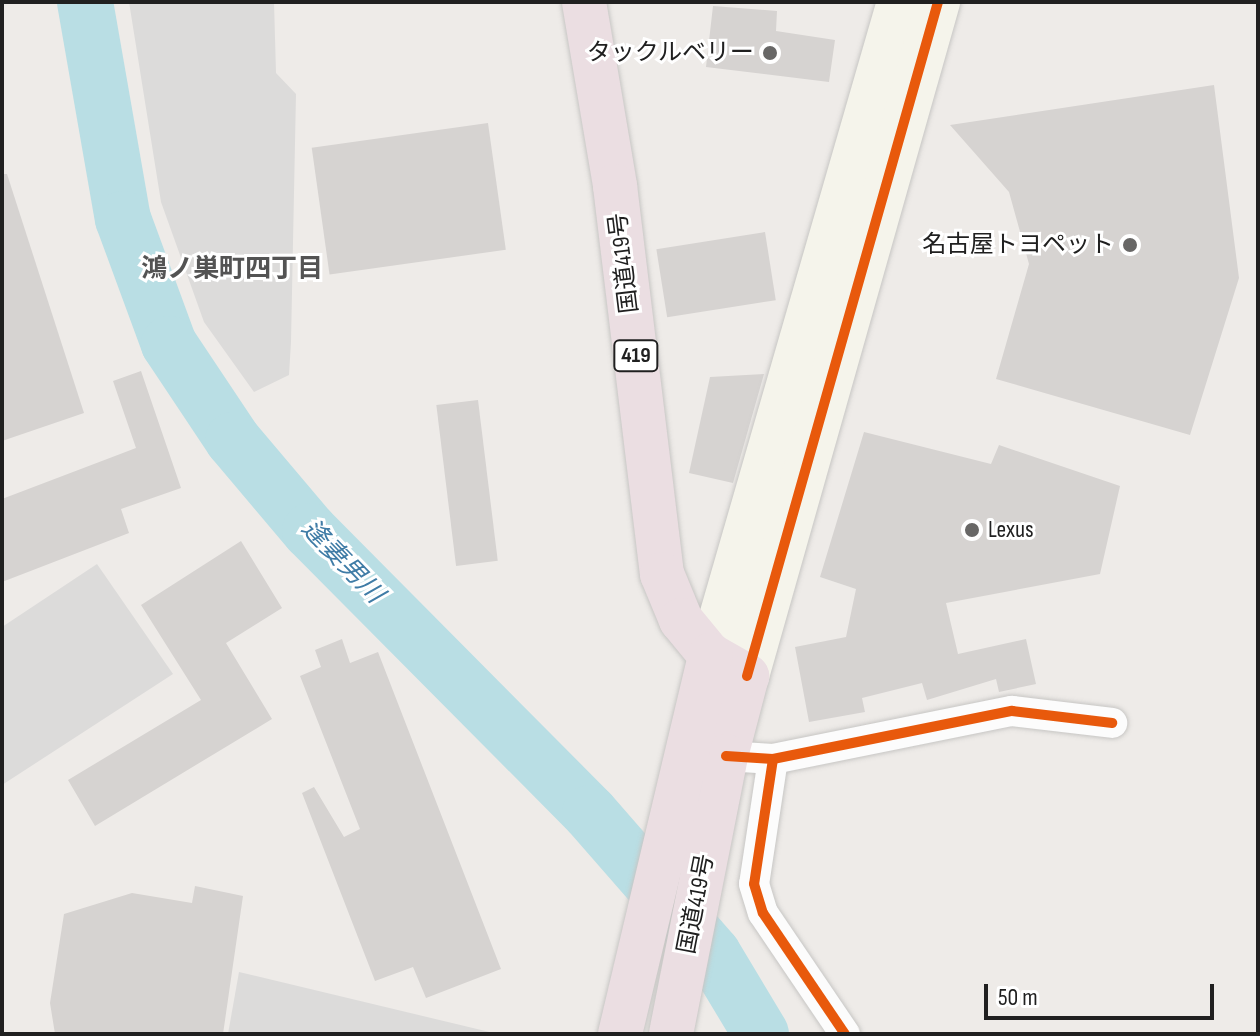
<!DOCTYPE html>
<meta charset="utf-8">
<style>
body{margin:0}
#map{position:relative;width:1260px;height:1036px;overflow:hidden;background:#eeebe8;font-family:"Sofia Sans Condensed","Noto Sans JP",sans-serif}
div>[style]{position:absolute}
.religious>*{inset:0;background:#dcdbda}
.river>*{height:56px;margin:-28px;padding:0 28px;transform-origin:28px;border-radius:28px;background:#b9dee4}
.building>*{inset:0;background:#d6d3d1;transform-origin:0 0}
.roads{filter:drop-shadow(0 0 2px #c7c6c4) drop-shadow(0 0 2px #c7c6c4)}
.street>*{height:30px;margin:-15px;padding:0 15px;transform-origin:15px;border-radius:15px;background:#fcfcfc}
.secondary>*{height:44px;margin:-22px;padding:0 22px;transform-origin:22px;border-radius:22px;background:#f5f4eb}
.highway>*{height:44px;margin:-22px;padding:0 22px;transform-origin:22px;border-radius:22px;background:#ebdee2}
.cycleway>*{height:10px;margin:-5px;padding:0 5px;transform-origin:5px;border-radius:5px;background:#e8590c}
.dots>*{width:22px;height:22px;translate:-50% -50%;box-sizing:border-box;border:4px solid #fff;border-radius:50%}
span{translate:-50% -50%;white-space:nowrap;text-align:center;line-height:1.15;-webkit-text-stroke:6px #fff;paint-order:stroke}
.shield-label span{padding:2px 6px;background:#fff;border:2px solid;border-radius:6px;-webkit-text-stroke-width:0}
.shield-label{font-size:22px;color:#202020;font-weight:700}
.poi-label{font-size:24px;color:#202020}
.right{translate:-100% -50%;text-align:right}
.left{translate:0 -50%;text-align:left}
.street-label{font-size:24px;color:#202020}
.neighbourhood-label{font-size:26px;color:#535353;font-weight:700}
.water-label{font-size:26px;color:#3f7ca6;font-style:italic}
.frame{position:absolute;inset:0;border:4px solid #202020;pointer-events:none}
.scale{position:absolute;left:984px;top:984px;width:230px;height:36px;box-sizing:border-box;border:4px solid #202020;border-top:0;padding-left:10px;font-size:24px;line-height:28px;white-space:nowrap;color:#202020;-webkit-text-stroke:6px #fff;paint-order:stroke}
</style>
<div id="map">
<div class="religious">
<i style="clip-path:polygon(129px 2px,274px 2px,276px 73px,296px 94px,291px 342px,289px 375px,254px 392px,204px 322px,161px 202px)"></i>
<i style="clip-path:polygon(97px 564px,173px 674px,2px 785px,2px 627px)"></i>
<i style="clip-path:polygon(239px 972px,498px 1034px,228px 1034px)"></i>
</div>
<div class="river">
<i style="left:85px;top:2px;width:220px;rotate:80.1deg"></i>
<i style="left:123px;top:219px;width:133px;rotate:69.8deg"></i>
<i style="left:169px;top:344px;width:115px;rotate:56.3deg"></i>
<i style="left:233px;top:440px;width:119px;rotate:49.8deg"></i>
<i style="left:310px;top:531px;width:397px;rotate:45.2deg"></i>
<i style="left:590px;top:813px;width:187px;rotate:48.9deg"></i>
<i style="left:713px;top:954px;width:93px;rotate:59deg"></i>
</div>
<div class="building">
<i style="clip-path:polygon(713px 6px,777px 11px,776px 31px,835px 40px,829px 82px,706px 67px)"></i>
<i style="clip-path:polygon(1214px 85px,1239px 278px,1190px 435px,996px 379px,1029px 264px,1009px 192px,950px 125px)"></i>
<i style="left:488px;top:123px;width:128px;height:178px;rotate:82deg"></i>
<i style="clip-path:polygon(2px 174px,7px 174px,84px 413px,2px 441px)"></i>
<i style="left:765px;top:232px;width:69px;height:110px;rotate:81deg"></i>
<i style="clip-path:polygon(141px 371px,181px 488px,121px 509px,129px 533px,2px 582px,2px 499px,136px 448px,113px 381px)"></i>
<i style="clip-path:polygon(764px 374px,733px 483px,689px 473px,710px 377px)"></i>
<i style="left:478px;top:400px;width:162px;height:42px;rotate:83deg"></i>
<i style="clip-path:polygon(864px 432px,991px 464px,999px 445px,1120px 486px,1100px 574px,946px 603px,958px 654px,1026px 639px,1036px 684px,999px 692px,996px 679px,927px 700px,922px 683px,862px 698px,865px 712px,809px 722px,795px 647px,846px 637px,856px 589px,820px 577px)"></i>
<i style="clip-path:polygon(241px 541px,282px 608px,226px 643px,272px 719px,95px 826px,68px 780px,201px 700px,141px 605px)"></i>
<i style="clip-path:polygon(342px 639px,350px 663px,378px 652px,501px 969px,426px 998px,413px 967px,375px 981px,302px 793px,314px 787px,344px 837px,360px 829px,300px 676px,321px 667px,315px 650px)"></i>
<i style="clip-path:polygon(195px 886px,243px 896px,223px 1034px,55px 1034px,50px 1003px,64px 914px,132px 893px,192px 903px)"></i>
</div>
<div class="roads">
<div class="street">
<i style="left:726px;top:756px;width:47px;rotate:3.7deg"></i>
<i style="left:773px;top:759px;width:126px;rotate:98.6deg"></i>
<i style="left:754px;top:884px;width:30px;rotate:73deg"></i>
<i style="left:763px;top:913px;width:146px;rotate:55.9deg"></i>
<i style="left:773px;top:759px;width:244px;rotate:-11.4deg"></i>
<i style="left:1012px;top:711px;width:101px;rotate:6.8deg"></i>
</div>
<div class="secondary">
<i style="left:710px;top:655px;width:680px;rotate:-73.86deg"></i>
<i style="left:747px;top:676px;width:701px;rotate:-74.18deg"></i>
</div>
<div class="highway">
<i style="left:584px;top:2px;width:187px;rotate:80.4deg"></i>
<i style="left:615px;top:186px;width:391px;rotate:83.1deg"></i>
<i style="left:662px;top:574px;width:50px;rotate:67.6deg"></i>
<i style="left:681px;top:620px;width:45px;rotate:50.4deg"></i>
<i style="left:710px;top:655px;width:43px;rotate:29.6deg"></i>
<i style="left:747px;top:676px;width:83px;rotate:104.7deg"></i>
<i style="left:726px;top:756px;width:283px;rotate:101.2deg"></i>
<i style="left:620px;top:1034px;width:390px;rotate:-76.6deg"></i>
</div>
</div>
<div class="cycleway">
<i style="left:747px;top:676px;width:701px;rotate:-74.18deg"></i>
<i style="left:726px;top:756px;width:47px;rotate:3.7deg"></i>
<i style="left:773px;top:759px;width:126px;rotate:98.6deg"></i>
<i style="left:754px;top:884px;width:30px;rotate:73deg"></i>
<i style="left:763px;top:913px;width:146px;rotate:55.9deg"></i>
<i style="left:773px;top:759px;width:244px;rotate:-11.4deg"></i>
<i style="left:1012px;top:711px;width:101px;rotate:6.8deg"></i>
</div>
<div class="dots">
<i style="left:770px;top:53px;background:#686766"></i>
<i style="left:1130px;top:245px;background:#686766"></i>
<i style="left:972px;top:530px;background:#686766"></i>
</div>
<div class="shield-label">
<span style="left:636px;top:356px">419</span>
</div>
<div class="poi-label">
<span class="right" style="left:754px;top:53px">タックルベリー</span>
<span class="right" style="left:1114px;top:245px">名古屋トヨペット</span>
<span class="left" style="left:988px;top:530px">Lexus</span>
</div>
<div class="street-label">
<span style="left:624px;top:263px;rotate:-97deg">国道419号</span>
<span style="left:696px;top:904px;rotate:-79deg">国道419号</span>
</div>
<div class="neighbourhood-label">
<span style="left:232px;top:270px">鴻ノ巣町四丁目</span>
</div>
<div class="water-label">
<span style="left:342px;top:562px;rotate:46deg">逢妻男川</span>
</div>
<div class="frame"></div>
<div class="scale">50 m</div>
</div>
